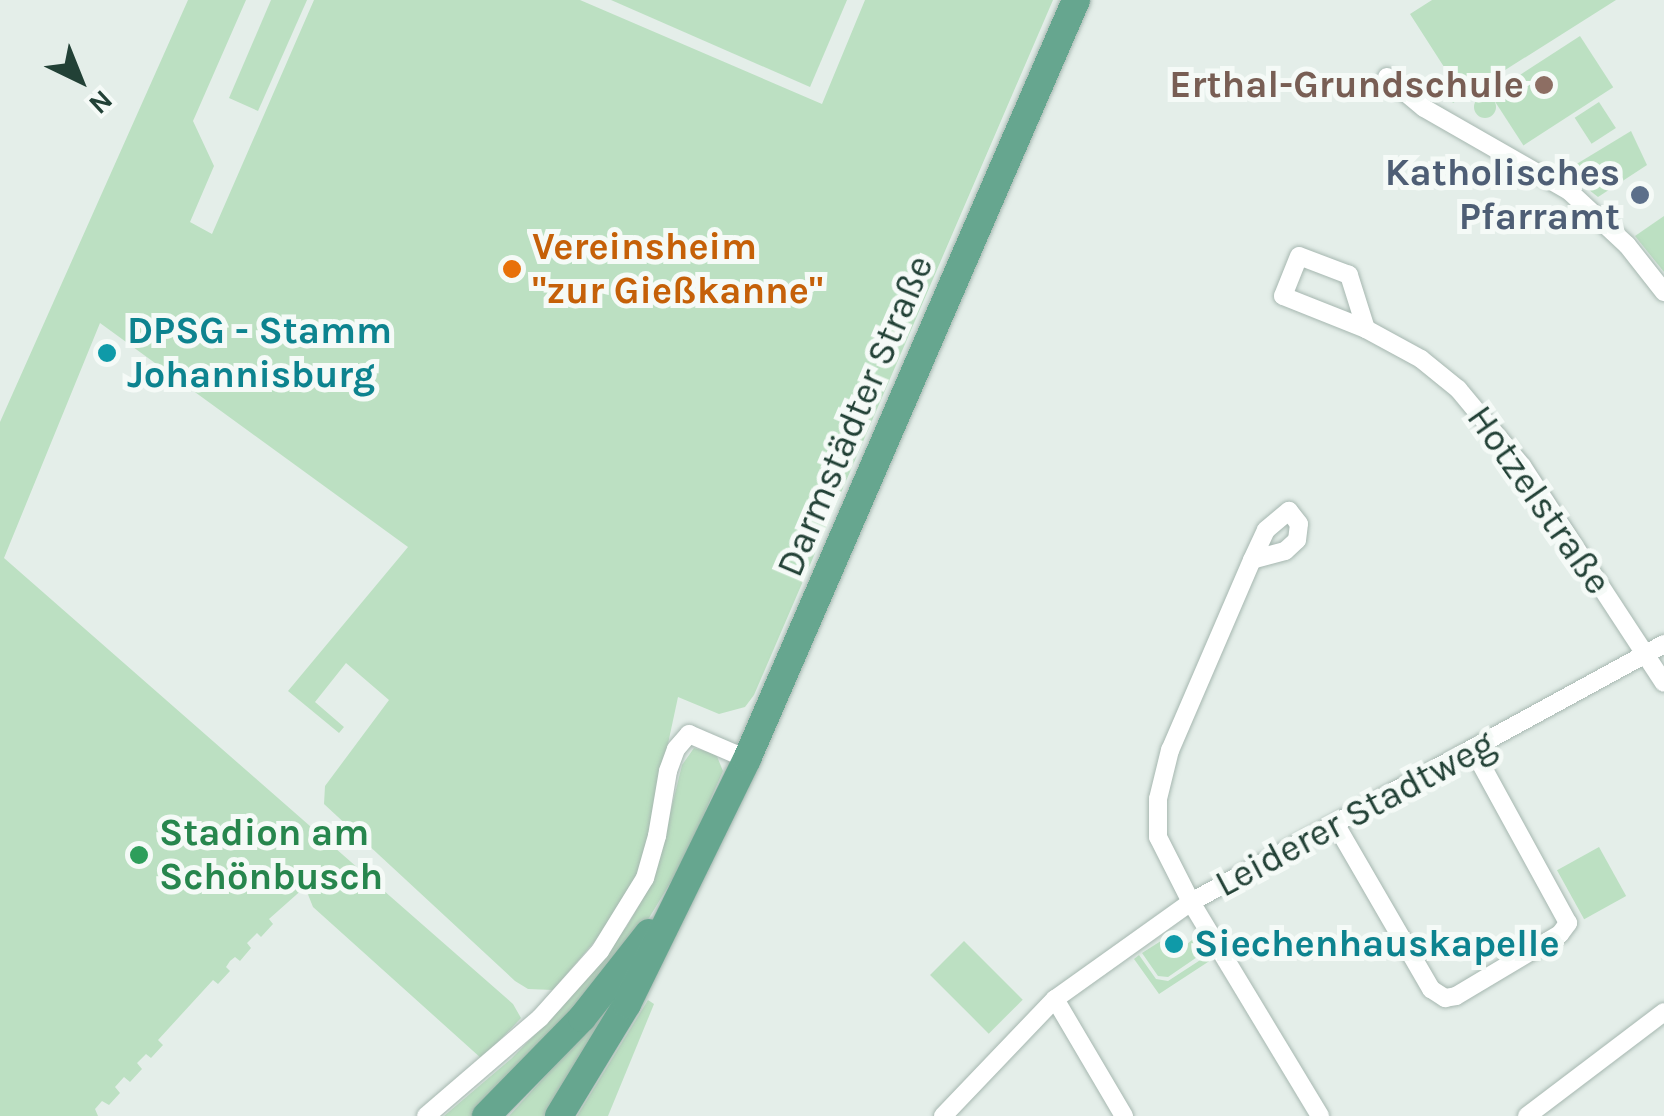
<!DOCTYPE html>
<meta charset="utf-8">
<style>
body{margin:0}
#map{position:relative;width:1664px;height:1116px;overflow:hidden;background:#e4eee9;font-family:Karla,sans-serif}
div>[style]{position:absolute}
.green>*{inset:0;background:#bce0c2;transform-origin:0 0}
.round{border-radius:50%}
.roads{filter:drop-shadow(0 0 2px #a6b7b0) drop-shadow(0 0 2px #a6b7b0)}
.street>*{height:18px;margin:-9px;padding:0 9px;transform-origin:9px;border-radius:9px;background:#fff}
.primary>*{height:28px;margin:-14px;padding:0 14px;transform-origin:14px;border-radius:14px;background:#66a68f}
.dots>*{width:28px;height:28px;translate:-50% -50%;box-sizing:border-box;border:5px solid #f5faf7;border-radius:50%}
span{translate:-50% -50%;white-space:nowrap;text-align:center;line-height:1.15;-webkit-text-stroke:10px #f5faf7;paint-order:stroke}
.education-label{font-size:38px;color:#785e54;font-weight:700}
.right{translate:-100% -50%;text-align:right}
.service-label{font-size:38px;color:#4e5e75;font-weight:700}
.food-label{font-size:38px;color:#c56008;font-weight:700}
.left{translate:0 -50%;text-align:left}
.culture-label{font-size:38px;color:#0d838f;font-weight:700}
.street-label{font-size:38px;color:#224136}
.leisure-label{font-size:38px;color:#27864d;font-weight:700}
.north{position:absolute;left:30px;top:30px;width:100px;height:100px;-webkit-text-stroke:8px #f5faf7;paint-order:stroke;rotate:137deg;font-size:28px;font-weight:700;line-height:40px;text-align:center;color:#224136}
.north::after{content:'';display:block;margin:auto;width:35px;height:45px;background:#224136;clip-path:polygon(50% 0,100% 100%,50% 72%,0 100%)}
</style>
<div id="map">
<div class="green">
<i style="clip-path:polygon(188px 0,246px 0,193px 121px,214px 166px,190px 222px,212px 234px,314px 0,580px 0,822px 104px,865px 0,1053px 0,754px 695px,745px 707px,719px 714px,678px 697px,641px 870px,606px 928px,553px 990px,528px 989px,515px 981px,324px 804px,325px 786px,389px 700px,346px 663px,315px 702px,344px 727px,339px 733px,288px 691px,408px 547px,100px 323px,4px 558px,513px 1004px,521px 1018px,482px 1059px,313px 907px,305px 887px,269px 919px,273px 924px,261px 937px,257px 933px,247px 943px,251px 948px,240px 961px,235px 957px,230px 961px,226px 967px,230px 971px,218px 984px,213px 980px,158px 1040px,163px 1045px,151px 1058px,146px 1054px,137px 1063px,142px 1069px,130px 1082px,124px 1077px,115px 1087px,120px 1093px,109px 1105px,102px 1101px,95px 1109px,98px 1116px,0 1116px,0 422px)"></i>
<i style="clip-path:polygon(271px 0,307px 0,258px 111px,229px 98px)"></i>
<i style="clip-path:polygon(611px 0,847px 0,810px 87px)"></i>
<i style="clip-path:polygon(1432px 0,1616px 0,1453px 103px,1445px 91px,1455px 84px,1410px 14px)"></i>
<i style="left:1580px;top:36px;width:61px;height:107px;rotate:57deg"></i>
<i class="round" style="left:1474px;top:96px;width:22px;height:22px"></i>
<i style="left:1599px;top:102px;width:31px;height:29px;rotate:57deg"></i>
<i style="clip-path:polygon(1631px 131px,1647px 165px,1598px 197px,1565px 171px)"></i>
<i style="clip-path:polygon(1664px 216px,1664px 272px,1635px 236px)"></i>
<i style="clip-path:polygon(694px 748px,716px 754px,723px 771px,683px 862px,638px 936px,611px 973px,473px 1116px,444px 1116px,511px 1059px,563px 1006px,627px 926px,654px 879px,682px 765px)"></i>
<i style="left:1599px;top:847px;width:56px;height:48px;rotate:61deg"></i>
<i style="clip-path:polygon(1197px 936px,1206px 951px,1168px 977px,1158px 976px,1142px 953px,1164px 939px,1166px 946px,1176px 953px)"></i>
<i style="left:964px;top:941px;width:83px;height:48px;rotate:45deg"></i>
<i style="clip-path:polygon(1139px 955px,1156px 979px,1168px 981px,1208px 955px,1211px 960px,1159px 994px,1134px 959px)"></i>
<i style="clip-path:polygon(621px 993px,553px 1116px,509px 1116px)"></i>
<i style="clip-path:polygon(648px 1000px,654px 1004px,608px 1116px,577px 1116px)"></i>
</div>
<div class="roads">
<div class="street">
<i style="left:1387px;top:77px;width:48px;rotate:40deg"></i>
<i style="left:1424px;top:108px;width:167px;rotate:29.8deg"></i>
<i style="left:1569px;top:191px;width:79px;rotate:43deg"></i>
<i style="left:1627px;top:245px;width:60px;rotate:51.8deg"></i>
<i style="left:1366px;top:329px;width:57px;rotate:-107.5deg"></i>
<i style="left:1349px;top:275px;width:53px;rotate:-159.2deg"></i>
<i style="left:1299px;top:256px;width:43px;rotate:111.8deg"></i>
<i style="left:1283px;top:296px;width:89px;rotate:21.7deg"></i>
<i style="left:1366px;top:329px;width:63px;rotate:28.6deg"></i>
<i style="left:1421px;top:359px;width:48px;rotate:39deg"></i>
<i style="left:1458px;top:389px;width:100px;rotate:50.3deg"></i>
<i style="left:1522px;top:466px;width:259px;rotate:56.8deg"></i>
<i style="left:1252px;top:560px;width:33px;rotate:-65deg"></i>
<i style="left:1266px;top:530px;width:30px;rotate:-40deg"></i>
<i style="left:1289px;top:511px;width:16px;rotate:52deg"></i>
<i style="left:1299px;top:524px;width:16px;rotate:97deg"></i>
<i style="left:1297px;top:540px;width:16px;rotate:137deg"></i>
<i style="left:1285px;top:551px;width:34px;rotate:165deg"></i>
<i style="left:1252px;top:560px;width:207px;rotate:113.3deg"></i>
<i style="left:1170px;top:750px;width:50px;rotate:103.8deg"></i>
<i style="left:1158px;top:799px;width:38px;rotate:90deg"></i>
<i style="left:1158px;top:837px;width:73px;rotate:63.1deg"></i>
<i style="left:1191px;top:902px;width:250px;rotate:58.9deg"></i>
<i style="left:1336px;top:825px;width:190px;rotate:59.9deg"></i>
<i style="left:1431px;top:989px;width:17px;rotate:33deg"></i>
<i style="left:1445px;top:998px;width:11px;rotate:-10deg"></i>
<i style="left:1456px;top:996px;width:121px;rotate:-30.8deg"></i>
<i style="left:1560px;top:934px;width:14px;rotate:-54deg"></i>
<i style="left:1568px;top:923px;width:196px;rotate:-118.7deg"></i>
<i style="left:1055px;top:999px;width:136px;rotate:59.5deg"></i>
<i style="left:426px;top:1116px;width:150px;rotate:-40.7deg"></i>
<i style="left:540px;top:1018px;width:90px;rotate:-48.2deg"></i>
<i style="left:600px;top:951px;width:86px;rotate:-58.3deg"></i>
<i style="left:645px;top:878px;width:44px;rotate:-74.1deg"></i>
<i style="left:657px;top:836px;width:66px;rotate:-80.4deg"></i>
<i style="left:668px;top:771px;width:23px;rotate:-70deg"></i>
<i style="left:676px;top:749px;width:20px;rotate:-49deg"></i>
<i style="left:689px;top:734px;width:63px;rotate:23.3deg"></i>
<i style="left:943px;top:1116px;width:162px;rotate:-46.3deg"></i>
<i style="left:1055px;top:999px;width:167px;rotate:-35.5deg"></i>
<i style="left:1191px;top:902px;width:539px;rotate:-28.61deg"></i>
<i style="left:1527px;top:1116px;width:172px;rotate:-37.2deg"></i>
</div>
<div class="primary">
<i style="left:486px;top:1116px;width:137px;rotate:-45.6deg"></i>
<i style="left:582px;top:1018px;width:108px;rotate:-51.8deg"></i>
<i style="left:559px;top:1116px;width:131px;rotate:-58.7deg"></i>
<i style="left:627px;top:1004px;width:273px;rotate:-63.9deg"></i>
<i style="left:747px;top:759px;width:827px;rotate:-66.56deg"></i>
</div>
</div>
<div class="dots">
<i style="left:1544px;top:85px;background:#8d6e63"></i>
<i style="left:1640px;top:195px;background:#5c6f8a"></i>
<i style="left:512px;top:269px;background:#e8710a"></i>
<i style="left:107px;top:353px;background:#0f9aa8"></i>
<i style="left:139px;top:855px;background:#2e9e5b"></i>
<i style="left:1174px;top:944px;background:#0f9aa8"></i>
</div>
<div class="education-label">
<span class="right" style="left:1524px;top:85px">Erthal-Grundschule</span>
</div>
<div class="service-label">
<span class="right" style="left:1620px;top:195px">Katholisches<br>Pfarramt</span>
</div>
<div class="food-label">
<span class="left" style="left:532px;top:269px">Vereinsheim<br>"zur Gießkanne"</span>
</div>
<div class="culture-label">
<span class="left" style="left:127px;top:353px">DPSG - Stamm<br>Johannisburg</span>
<span class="left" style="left:1194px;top:944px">Siechenhauskapelle</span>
</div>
<div class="street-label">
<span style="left:855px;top:416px;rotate:-67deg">Darmstädter Straße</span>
<span style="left:1539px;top:500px;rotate:55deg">Hotzelstraße</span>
<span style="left:1355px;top:814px;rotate:-28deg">Leiderer Stadtweg</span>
</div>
<div class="leisure-label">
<span class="left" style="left:159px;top:855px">Stadion am<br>Schönbusch</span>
</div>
<div class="north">N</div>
</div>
